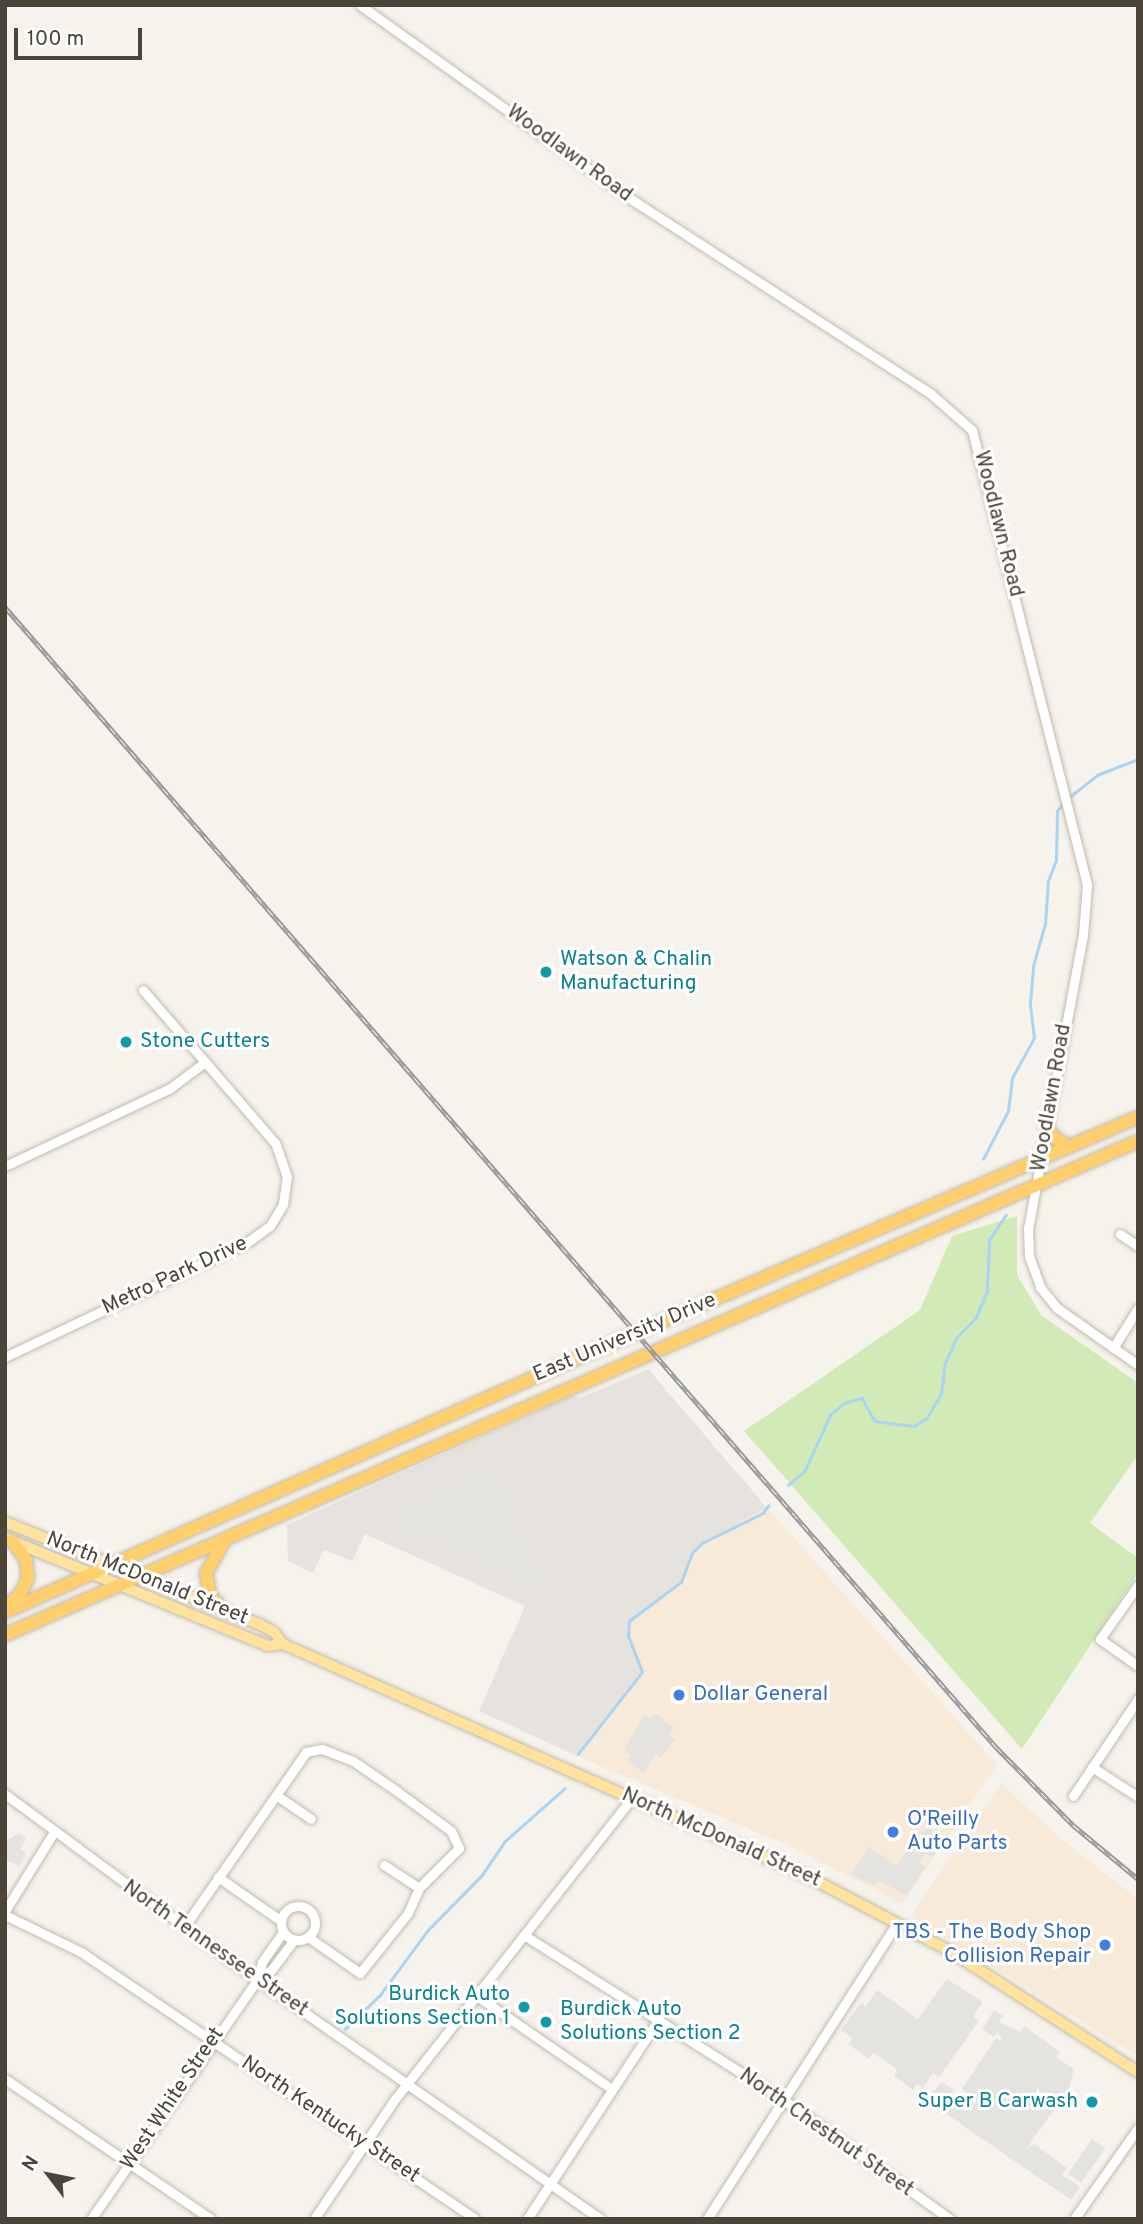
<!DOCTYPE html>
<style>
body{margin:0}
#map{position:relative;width:1143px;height:2224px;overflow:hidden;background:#f6f3ec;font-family:Overpass,sans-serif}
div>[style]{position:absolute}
.commercial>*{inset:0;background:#f7ead8}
.industrial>*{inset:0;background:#e6e2dd}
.green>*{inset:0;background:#d2eab5}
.parking>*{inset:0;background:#e5e3e0;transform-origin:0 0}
.stream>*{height:2.5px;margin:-1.25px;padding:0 1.25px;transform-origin:1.25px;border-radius:1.25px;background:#a9d4f2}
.roads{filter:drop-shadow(0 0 2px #c2bbae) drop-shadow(0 0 2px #c2bbae)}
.minor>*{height:9px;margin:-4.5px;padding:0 4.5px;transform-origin:4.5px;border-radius:4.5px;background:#fff}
.minor>.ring{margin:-4.5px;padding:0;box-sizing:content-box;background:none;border:9px solid #fff;border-radius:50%}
.major>*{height:10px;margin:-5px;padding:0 5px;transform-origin:5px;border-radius:5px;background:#ffe39c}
.highway>*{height:12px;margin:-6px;padding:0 6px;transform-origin:6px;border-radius:6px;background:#ffcf6e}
.rail>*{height:5px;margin-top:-2.5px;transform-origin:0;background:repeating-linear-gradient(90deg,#fff 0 8px,#9a9a9a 0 16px);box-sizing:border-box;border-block:2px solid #9a9a9a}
.dots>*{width:19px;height:19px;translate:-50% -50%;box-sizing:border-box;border:4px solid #fff;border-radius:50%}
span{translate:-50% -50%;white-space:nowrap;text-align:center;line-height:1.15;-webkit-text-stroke:6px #fff;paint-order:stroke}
.street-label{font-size:21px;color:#4b4439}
.culture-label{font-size:21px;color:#0d838f}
.left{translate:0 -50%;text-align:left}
.right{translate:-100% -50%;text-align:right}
.shop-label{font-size:21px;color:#366cbe}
.frame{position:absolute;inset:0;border:7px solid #4b4439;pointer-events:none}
.north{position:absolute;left:14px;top:2140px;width:70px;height:70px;-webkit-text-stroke:5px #fff;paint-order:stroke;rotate:302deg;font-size:19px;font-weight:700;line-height:28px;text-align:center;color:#4b4439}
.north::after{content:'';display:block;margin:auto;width:24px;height:32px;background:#4b4439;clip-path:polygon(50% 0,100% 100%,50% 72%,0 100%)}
.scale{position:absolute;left:14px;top:28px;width:128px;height:32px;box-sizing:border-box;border:4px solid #4b4439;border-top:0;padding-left:9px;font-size:21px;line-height:24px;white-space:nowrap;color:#4b4439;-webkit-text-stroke:5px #fff;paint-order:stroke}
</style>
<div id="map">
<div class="commercial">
<i style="clip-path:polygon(767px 1508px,997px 1765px,902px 1904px,788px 1845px,577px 1756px,637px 1682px,638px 1658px,628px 1636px,629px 1621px,681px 1582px,692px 1553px,702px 1543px)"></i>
<i style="clip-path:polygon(1001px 1783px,1061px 1839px,1138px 1899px,1138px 2056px,911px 1916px)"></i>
</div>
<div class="industrial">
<i style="clip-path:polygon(648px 1369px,767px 1508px,702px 1543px,692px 1554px,681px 1582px,629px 1621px,628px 1636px,642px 1672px,577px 1756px,479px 1711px,525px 1606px,365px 1534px,352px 1561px,324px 1550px,313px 1573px,288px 1561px,287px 1525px,571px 1396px,580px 1398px)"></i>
</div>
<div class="green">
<i style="clip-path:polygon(1017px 1216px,1017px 1275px,1041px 1315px,1138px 1383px,1138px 1455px,1090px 1523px,1138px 1558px,1138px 1573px,1022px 1749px,744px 1431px,920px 1310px,952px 1236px)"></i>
</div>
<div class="parking">
<i style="clip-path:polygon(490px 1467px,497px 1483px,504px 1480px,550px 1587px,543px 1590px,378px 1523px,375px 1516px)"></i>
<i style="clip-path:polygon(655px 1713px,674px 1728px,669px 1734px,676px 1739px,660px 1758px,655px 1754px,644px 1773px,627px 1760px,631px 1755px,624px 1750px,644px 1714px,650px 1718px)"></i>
<i style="clip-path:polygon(930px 1828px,940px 1834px,936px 1840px,941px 1843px,932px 1858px,925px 1854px,919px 1863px,926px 1867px,906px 1896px,879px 1880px,874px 1886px,851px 1874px,869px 1847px,897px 1866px,918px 1834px)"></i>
<i style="clip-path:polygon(19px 1833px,27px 1838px,20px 1849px,26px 1853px,19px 1866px,5px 1860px,5px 1842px)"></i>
<i style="clip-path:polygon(947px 1979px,983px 2002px,973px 2016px,979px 2021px,939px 2077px,933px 2073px,923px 2088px,917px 2084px,913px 2090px,894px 2076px,897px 2069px,873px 2053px,869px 2059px,848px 2044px,852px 2038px,841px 2030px,861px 2003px,866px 2006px,877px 1990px,918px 2019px)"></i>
<i style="clip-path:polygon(994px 2010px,1003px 2016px,999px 2022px,1020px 2032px,1024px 2026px,1060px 2052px,1057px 2058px,1074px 2069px,1069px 2088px,1026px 2149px,1034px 2144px,1067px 2168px,1062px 2175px,1080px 2187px,1071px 2200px,926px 2100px,942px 2082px,954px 2090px,950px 2096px,966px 2093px,962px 2089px,996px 2038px,1003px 2041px,998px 2032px,994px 2037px,982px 2029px)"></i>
<i style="left:1092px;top:2139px;width:16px;height:42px;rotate:35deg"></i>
</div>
<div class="stream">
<i style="left:1068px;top:798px;width:37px;rotate:-38deg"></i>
<i style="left:1097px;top:775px;width:44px;rotate:-21.3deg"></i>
<i style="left:983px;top:1159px;width:54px;rotate:-62.5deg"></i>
<i style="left:1008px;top:1111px;width:33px;rotate:-83deg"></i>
<i style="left:1012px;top:1078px;width:46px;rotate:-61.2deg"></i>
<i style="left:1034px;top:1038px;width:35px;rotate:-97deg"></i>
<i style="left:1030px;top:1003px;width:37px;rotate:-85deg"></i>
<i style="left:1033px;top:966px;width:44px;rotate:-74.1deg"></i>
<i style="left:1045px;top:924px;width:43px;rotate:-86deg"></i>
<i style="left:1048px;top:881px;width:22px;rotate:-69deg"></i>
<i style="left:1056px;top:860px;width:49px;rotate:-88.8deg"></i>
<i style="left:1057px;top:811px;width:10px;rotate:-53deg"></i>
<i style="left:788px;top:1485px;width:23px;rotate:-41deg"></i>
<i style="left:805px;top:1470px;width:60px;rotate:-65.6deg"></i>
<i style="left:830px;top:1415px;width:18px;rotate:-41deg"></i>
<i style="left:844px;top:1403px;width:19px;rotate:-16deg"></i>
<i style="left:862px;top:1398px;width:26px;rotate:61deg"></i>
<i style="left:875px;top:1421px;width:21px;rotate:8deg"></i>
<i style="left:896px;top:1424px;width:18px;rotate:6deg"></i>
<i style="left:914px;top:1426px;width:15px;rotate:-32deg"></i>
<i style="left:927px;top:1418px;width:28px;rotate:-60deg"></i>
<i style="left:941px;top:1394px;width:31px;rotate:-83deg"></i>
<i style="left:945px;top:1363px;width:27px;rotate:-66deg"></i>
<i style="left:956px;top:1338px;width:29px;rotate:-46deg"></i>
<i style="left:976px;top:1317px;width:28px;rotate:-67deg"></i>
<i style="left:987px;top:1291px;width:51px;rotate:-87.8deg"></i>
<i style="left:989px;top:1240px;width:30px;rotate:-56deg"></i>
<i style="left:578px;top:1754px;width:104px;rotate:-52deg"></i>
<i style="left:642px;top:1672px;width:39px;rotate:-111deg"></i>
<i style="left:628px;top:1636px;width:15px;rotate:-86deg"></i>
<i style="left:629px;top:1621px;width:65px;rotate:-36.9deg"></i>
<i style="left:681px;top:1582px;width:31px;rotate:-69deg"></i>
<i style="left:692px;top:1553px;width:14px;rotate:-45deg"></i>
<i style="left:702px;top:1543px;width:68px;rotate:-26.2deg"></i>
<i style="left:763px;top:1513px;width:9px;rotate:-54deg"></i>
<i style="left:345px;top:2029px;width:49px;rotate:-44.2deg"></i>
<i style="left:380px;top:1995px;width:81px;rotate:-53.6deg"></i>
<i style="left:428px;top:1930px;width:77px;rotate:-45.5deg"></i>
<i style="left:482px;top:1875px;width:40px;rotate:-56deg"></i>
<i style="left:504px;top:1842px;width:81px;rotate:-41.5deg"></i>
</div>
<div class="roads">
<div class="minor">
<i style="left:360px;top:5px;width:337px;rotate:35.6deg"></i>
<i style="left:634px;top:201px;width:354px;rotate:33deg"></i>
<i style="left:931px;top:394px;width:55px;rotate:41.3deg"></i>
<i style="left:972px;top:430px;width:469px;rotate:75.8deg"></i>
<i style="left:1087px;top:885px;width:50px;rotate:94.6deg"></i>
<i style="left:1083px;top:935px;width:298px;rotate:100.6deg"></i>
<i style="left:1028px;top:1228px;width:28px;rotate:88deg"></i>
<i style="left:1029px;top:1256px;width:33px;rotate:70deg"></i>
<i style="left:1040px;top:1287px;width:27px;rotate:51deg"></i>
<i style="left:1057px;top:1308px;width:99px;rotate:35.1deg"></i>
<i style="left:5px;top:1166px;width:181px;rotate:-25.2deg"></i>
<i style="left:169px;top:1089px;width:45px;rotate:-36.9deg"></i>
<i style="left:1120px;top:1234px;width:22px;rotate:34deg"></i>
<i style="left:1113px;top:1348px;width:47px;rotate:-58deg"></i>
<i style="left:5px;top:1357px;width:270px;rotate:-25.4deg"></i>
<i style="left:249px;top:1241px;width:26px;rotate:-36deg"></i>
<i style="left:270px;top:1226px;width:26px;rotate:-59deg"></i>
<i style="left:283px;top:1204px;width:27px;rotate:-82deg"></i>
<i style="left:287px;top:1177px;width:36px;rotate:-109deg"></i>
<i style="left:275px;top:1143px;width:202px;rotate:-130.8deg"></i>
<i style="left:1138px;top:1585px;width:66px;rotate:125.1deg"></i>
<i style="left:1100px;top:1639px;width:47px;rotate:35.4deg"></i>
<i style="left:1092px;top:1767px;width:55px;rotate:33.1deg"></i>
<i style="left:5px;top:1794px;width:274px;rotate:36.5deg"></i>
<i style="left:225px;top:1957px;width:458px;rotate:34.9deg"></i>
<i style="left:276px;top:1795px;width:42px;rotate:34.4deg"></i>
<i style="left:1073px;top:1796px;width:117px;rotate:-56.2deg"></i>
<i style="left:384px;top:1865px;width:42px;rotate:33.3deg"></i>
<i style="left:218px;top:1877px;width:77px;rotate:34.9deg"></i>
<i class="ring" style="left:281px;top:1906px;width:25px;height:25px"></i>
<i style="left:5px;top:1911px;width:93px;rotate:-58.2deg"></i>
<i style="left:5px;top:1915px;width:85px;rotate:26deg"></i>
<i style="left:81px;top:1952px;width:476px;rotate:34.1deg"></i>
<i style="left:184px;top:1927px;width:213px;rotate:-55.1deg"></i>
<i style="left:306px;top:1752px;width:16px;rotate:-11deg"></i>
<i style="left:322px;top:1749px;width:33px;rotate:21deg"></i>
<i style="left:353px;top:1761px;width:50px;rotate:34.3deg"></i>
<i style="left:394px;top:1789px;width:71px;rotate:36.4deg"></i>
<i style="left:451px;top:1831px;width:19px;rotate:65deg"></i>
<i style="left:459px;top:1848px;width:57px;rotate:135deg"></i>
<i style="left:419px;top:1888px;width:27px;rotate:114deg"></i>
<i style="left:408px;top:1913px;width:77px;rotate:128.7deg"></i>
<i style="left:360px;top:1973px;width:63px;rotate:-145.3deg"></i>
<i style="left:524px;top:1935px;width:304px;rotate:32.4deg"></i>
<i style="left:781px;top:2098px;width:208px;rotate:35.6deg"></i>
<i style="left:257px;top:1980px;width:19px;rotate:-36deg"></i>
<i style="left:272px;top:1969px;width:36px;rotate:-53deg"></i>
<i style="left:477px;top:1996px;width:164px;rotate:34.6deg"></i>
<i style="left:5px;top:2079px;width:249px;rotate:34.2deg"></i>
<i style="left:91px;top:2219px;width:291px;rotate:-55.2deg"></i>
<i style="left:257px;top:1980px;width:19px;rotate:-74deg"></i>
<i style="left:262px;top:1962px;width:37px;rotate:-55deg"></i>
<i style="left:314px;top:2219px;width:145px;rotate:-56deg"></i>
<i style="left:395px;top:2099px;width:383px;rotate:-51.8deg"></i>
<i style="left:527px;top:2219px;width:238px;rotate:-56.6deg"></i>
<i style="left:707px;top:2219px;width:352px;rotate:-57.3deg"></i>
<i style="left:1074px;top:2219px;width:111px;rotate:-54.9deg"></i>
</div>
<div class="major">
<i style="left:5px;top:1522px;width:274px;rotate:21.9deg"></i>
<i style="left:259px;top:1624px;width:17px;rotate:28deg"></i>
<i style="left:274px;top:1632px;width:15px;rotate:53deg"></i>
<i style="left:283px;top:1644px;width:571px;rotate:23.87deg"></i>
<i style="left:805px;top:1875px;width:164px;rotate:27.7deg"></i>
<i style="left:950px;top:1951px;width:224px;rotate:32.8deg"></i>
<i style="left:5px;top:1538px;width:284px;rotate:22.3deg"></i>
<i style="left:268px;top:1646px;width:15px;rotate:-8deg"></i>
</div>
<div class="highway">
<i style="left:1046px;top:1126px;width:15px;rotate:53deg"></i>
<i style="left:1055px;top:1138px;width:17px;rotate:31deg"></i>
<i style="left:5px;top:1607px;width:21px;rotate:-41deg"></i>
<i style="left:21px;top:1593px;width:17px;rotate:-66deg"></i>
<i style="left:28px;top:1577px;width:17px;rotate:-97deg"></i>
<i style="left:26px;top:1560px;width:24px;rotate:-126deg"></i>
<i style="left:220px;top:1607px;width:16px;rotate:-128deg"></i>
<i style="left:210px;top:1594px;width:21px;rotate:-101deg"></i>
<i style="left:206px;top:1573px;width:34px;rotate:-60deg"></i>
<i style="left:5px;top:1612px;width:637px;rotate:-23.91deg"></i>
<i style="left:587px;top:1354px;width:600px;rotate:-23.27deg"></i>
<i style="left:5px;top:1635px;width:1236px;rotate:-23.56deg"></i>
</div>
</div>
<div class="rail">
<i style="left:5px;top:607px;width:1511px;rotate:49deg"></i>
<i style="left:996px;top:1747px;width:110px;rotate:45.4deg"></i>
<i style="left:1073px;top:1825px;width:85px;rotate:39.7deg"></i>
</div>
<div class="dots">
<i style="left:546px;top:972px;background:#0f9aa8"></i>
<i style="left:126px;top:1042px;background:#0f9aa8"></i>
<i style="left:679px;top:1695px;background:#3f7fe0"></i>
<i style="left:893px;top:1832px;background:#3f7fe0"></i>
<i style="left:1105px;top:1945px;background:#3f7fe0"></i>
<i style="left:524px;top:2007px;background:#0f9aa8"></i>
<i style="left:546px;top:2022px;background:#0f9aa8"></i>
<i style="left:1092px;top:2102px;background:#0f9aa8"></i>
</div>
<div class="street-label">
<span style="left:569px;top:154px;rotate:36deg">Woodlawn Road</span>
<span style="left:998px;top:524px;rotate:76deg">Woodlawn Road</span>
<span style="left:1052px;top:1098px;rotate:-80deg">Woodlawn Road</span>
<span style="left:175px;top:1276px;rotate:-25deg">Metro Park Drive</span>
<span style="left:625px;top:1338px;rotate:-23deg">East University Drive</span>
<span style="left:147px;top:1579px;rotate:22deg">North McDonald Street</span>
<span style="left:721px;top:1838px;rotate:24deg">North McDonald Street</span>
<span style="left:215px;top:1949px;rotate:35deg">North Tennessee Street</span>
<span style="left:173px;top:2099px;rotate:-56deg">West White Street</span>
<span style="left:330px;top:2120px;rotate:34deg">North Kentucky Street</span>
<span style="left:826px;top:2133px;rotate:35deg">North Chestnut Street</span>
</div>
<div class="culture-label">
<span class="left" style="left:560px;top:972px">Watson &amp; Chalin<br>Manufacturing</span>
<span class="left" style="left:140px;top:1042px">Stone Cutters</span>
<span class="right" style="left:510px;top:2007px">Burdick Auto<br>Solutions Section 1</span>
<span class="left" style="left:560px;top:2022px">Burdick Auto<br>Solutions Section 2</span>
<span class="right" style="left:1078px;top:2102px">Super B Carwash</span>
</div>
<div class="shop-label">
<span class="left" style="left:693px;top:1695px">Dollar General</span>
<span class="left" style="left:907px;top:1832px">O'Reilly<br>Auto Parts</span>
<span class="right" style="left:1091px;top:1945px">TBS - The Body Shop<br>Collision Repair</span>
</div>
<div class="frame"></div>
<div class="north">N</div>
<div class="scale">100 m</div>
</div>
